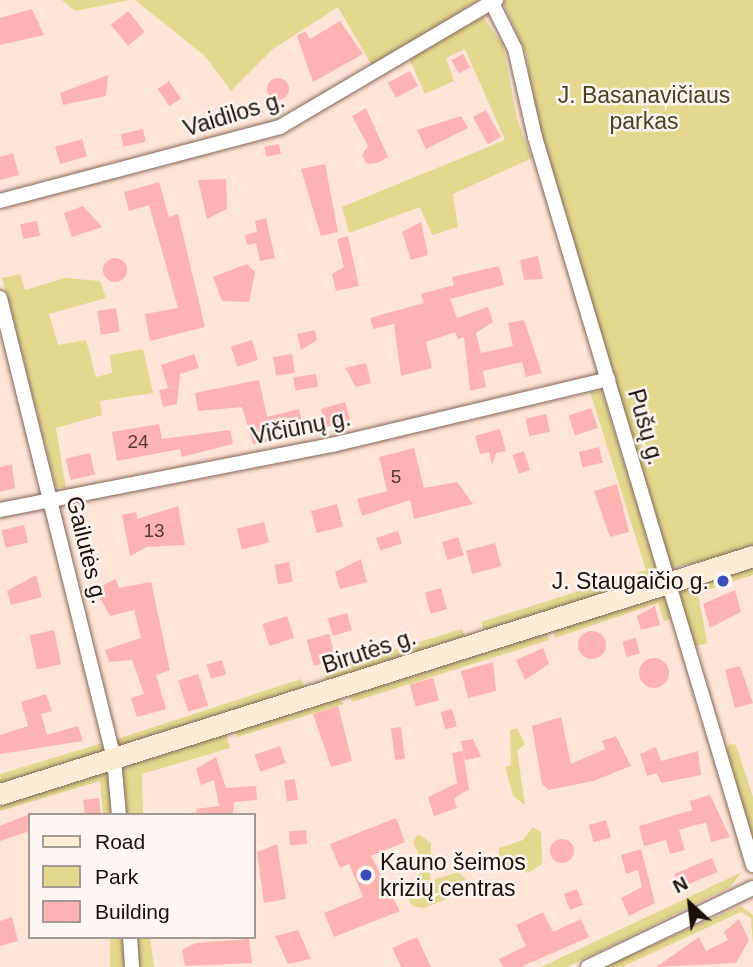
<!DOCTYPE html>
<meta charset="utf-8">
<style>
body{margin:0}
#map{position:relative;width:753px;height:967px;overflow:hidden;background:#ffe5d8;font-family:Helvetica,sans-serif}
div>[style]{position:absolute}
.green>*{inset:0;background:#e3d88e;transform-origin:0 0}
.building>*{inset:0;background:#fdb3b2;transform-origin:0 0}
.round{border-radius:50%}
.roads{filter:drop-shadow(0 0 2px #826658) drop-shadow(0 0 2px #826658)}
.street>*{height:14px;margin:-7px;padding:0 7px;transform-origin:7px;border-radius:7px;background:#fff}
.secondary>*{height:21px;margin:-10.5px;padding:0 10.5px;transform-origin:10.5px;border-radius:10.5px;background:#fdecd6}
.dots>*{width:19px;height:19px;translate:-50% -50%;box-sizing:border-box;border:4px solid #fdf6f3;border-radius:50%}
span{translate:-50% -50%;white-space:nowrap;text-align:center;line-height:1.15;-webkit-text-stroke:5px #fdf6f3;paint-order:stroke}
.number-label{font-size:19px;color:#543935}
.number-label span{-webkit-text-stroke-width:0}
.park-label{font-size:23px;color:#48431e}
.street-label{font-size:23px;color:#1b100b}
.poi-label{font-size:23px;color:#1b100b}
.right{translate:-100% -50%;text-align:right}
.left{translate:0 -50%;text-align:left}
.legend{position:absolute;left:28px;top:813px;width:228px;height:126px;box-sizing:border-box;background:#fdf6f3;border:2px solid #a39a96;margin:0;padding:9px 12px;list-style:none;font-size:21px;color:#1b100b}
.legend li{display:flex;align-items:center;gap:14px;height:35px}
.legend b{width:35px;border:2px solid #a39a96}
.north{position:absolute;left:655px;top:869px;width:70px;height:70px;-webkit-text-stroke:5px #fdf6f3;paint-order:stroke;rotate:333deg;font-size:19px;font-weight:700;line-height:28px;text-align:center;color:#1b100b}
.north::after{content:'';display:block;margin:auto;width:24px;height:32px;background:#1b100b;clip-path:polygon(50% 0,100% 100%,50% 72%,0 100%)}
</style>
<div id="map">
<div class="green">
<i style="clip-path:polygon(62px 0,130px 0,75px 11px)"></i>
<i style="clip-path:polygon(135px 0,479px 0,372px 66px,338px 7px,273px 49px,231px 91px,205px 56px)"></i>
<i style="clip-path:polygon(502px 0,753px 0,753px 550px,670px 568px,538px 134px,526px 54px)"></i>
<i style="clip-path:polygon(483px 17px,503px 45px,517px 119px,532px 158px,453px 194px,458px 227px,432px 235px,420px 207px,349px 233px,342px 207px,505px 140px,465px 49px,446px 58px,454px 81px,425px 94px,409px 58px)"></i>
<i style="clip-path:polygon(20px 274px,25px 290px,65px 278px,100px 281px,106px 298px,49px 314px,58px 345px,86px 340px,96px 377px,112px 373px,110px 355px,143px 349px,153px 393px,100px 401px,102px 415px,56px 428px,66px 488px,56px 487px,2px 278px)"></i>
<i style="clip-path:polygon(602px 391px,659px 577px,486px 635px,481px 622px,646px 570px,590px 392px)"></i>
<i style="clip-path:polygon(753px 563px,753px 575px,698px 593px,707px 643px,693px 647px,678px 589px)"></i>
<i style="clip-path:polygon(662px 593px,673px 618px,664px 621px,658px 603px,555px 638px,553px 626px)"></i>
<i style="clip-path:polygon(462px 629px,466px 641px,328px 685px,323px 671px)"></i>
<i style="clip-path:polygon(546px 632px,549px 640px,352px 702px,350px 695px)"></i>
<i style="clip-path:polygon(301px 679px,306px 692px,119px 749px,114px 740px)"></i>
<i style="clip-path:polygon(336px 695px,344px 704px,237px 737px,236px 729px)"></i>
<i style="clip-path:polygon(517px 728px,525px 744px,517px 751px,525px 805px,513px 796px,505px 767px,511px 765px,510px 730px)"></i>
<i style="clip-path:polygon(225px 730px,230px 748px,142px 774px,143px 815px,124px 815px,121px 762px)"></i>
<i style="clip-path:polygon(106px 742px,108px 751px,0 787px,0 774px)"></i>
<i style="clip-path:polygon(730px 744px,736px 745px,753px 797px,753px 843px,725px 750px)"></i>
<i style="clip-path:polygon(108px 770px,113px 815px,103px 815px,100px 781px,0 811px,0 801px)"></i>
<i style="clip-path:polygon(533px 827px,541px 832px,542px 864px,528px 873px,513px 865px,498px 872px,499px 848px,523px 840px)"></i>
<i style="clip-path:polygon(418px 834px,431px 843px,430px 881px,458px 872px,466px 880px,460px 892px,448px 892px,447px 899px,424px 908px,412px 906px,407px 895px,424px 865px,413px 842px)"></i>
<i style="clip-path:polygon(742px 872px,730px 887px,567px 967px,541px 967px)"></i>
<i style="clip-path:polygon(741px 906px,753px 915px,753px 945px,751px 918px,741px 912px,622px 967px,602px 967px)"></i>
<i style="left:110px;top:937px;width:14px;height:30px"></i>
<i style="clip-path:polygon(136px 937px,150px 937px,154px 967px,139px 967px)"></i>
</div>
<div class="building">
<i style="clip-path:polygon(32px 9px,44px 35px,0 45px,0 18px)"></i>
<i style="left:128px;top:11px;width:27px;height:22px;rotate:51deg"></i>
<i style="clip-path:polygon(340px 21px,363px 54px,313px 82px,297px 36px,305px 31px,310px 39px)"></i>
<i style="left:463px;top:54px;width:15px;height:13px;rotate:62deg"></i>
<i style="left:410px;top:71px;width:17px;height:25px;rotate:62deg"></i>
<i style="clip-path:polygon(108px 75px,106px 96px,63px 105px,60px 93px)"></i>
<i class="round" style="left:267px;top:78px;width:22px;height:22px"></i>
<i style="left:169px;top:81px;width:21px;height:14px;rotate:55deg"></i>
<i style="clip-path:polygon(366px 108px,388px 157px,377px 163px,367px 164px,362px 155px,368px 146px,352px 116px)"></i>
<i style="left:486px;top:110px;width:31px;height:15px;rotate:61deg"></i>
<i style="clip-path:polygon(461px 116px,468px 128px,426px 149px,417px 130px)"></i>
<i style="left:143px;top:129px;width:13px;height:23px;rotate:77deg"></i>
<i style="left:82px;top:139px;width:18px;height:28px;rotate:74deg"></i>
<i style="left:279px;top:144px;width:10px;height:15px;rotate:79deg"></i>
<i style="clip-path:polygon(13px 153px,19px 175px,0 180px,0 157px)"></i>
<i style="clip-path:polygon(325px 164px,338px 232px,321px 236px,301px 169px)"></i>
<i style="clip-path:polygon(226px 179px,227px 209px,207px 219px,198px 180px)"></i>
<i style="clip-path:polygon(159px 182px,169px 217px,178px 214px,205px 327px,150px 341px,145px 314px,178px 308px,149px 205px,129px 211px,124px 192px)"></i>
<i style="clip-path:polygon(83px 206px,102px 227px,72px 237px,64px 213px)"></i>
<i style="clip-path:polygon(266px 218px,275px 258px,260px 261px,256px 243px,247px 245px,245px 235px,257px 232px,255px 221px)"></i>
<i style="left:37px;top:221px;width:15px;height:17px;rotate:79deg"></i>
<i style="clip-path:polygon(421px 222px,428px 255px,411px 260px,402px 232px)"></i>
<i style="clip-path:polygon(348px 236px,359px 286px,336px 291px,332px 274px,344px 267px,337px 239px)"></i>
<i style="clip-path:polygon(538px 256px,543px 279px,524px 280px,520px 260px)"></i>
<i class="round" style="left:103px;top:258px;width:24px;height:24px"></i>
<i style="clip-path:polygon(247px 264px,255px 272px,249px 302px,222px 301px,213px 277px)"></i>
<i style="clip-path:polygon(499px 266px,504px 285px,450px 299px,457px 318px,488px 307px,493px 322px,476px 333px,481px 353px,513px 346px,508px 323px,524px 320px,542px 373px,526px 377px,522px 362px,483px 371px,486px 387px,470px 391px,464px 337px,458px 339px,455px 332px,426px 342px,432px 368px,401px 376px,394px 324px,373px 329px,370px 318px,424px 303px,421px 294px,454px 285px,452px 277px)"></i>
<i style="left:116px;top:308px;width:24px;height:19px;rotate:81deg"></i>
<i style="clip-path:polygon(315px 330px,317px 340px,301px 350px,297px 334px)"></i>
<i style="left:252px;top:340px;width:21px;height:22px;rotate:73deg"></i>
<i style="clip-path:polygon(194px 354px,199px 368px,180px 374px,177px 404px,163px 407px,159px 390px,168px 388px,161px 365px)"></i>
<i style="left:292px;top:354px;width:19px;height:19px;rotate:81deg"></i>
<i style="clip-path:polygon(366px 363px,371px 383px,356px 387px,345px 368px)"></i>
<i style="left:316px;top:374px;width:13px;height:23px;rotate:81deg"></i>
<i style="clip-path:polygon(259px 380px,267px 417px,299px 409px,305px 434px,253px 444px,242px 407px,198px 411px,195px 393px)"></i>
<i style="left:345px;top:402px;width:19px;height:25px;rotate:74deg"></i>
<i style="left:591px;top:408px;width:21px;height:24px;rotate:71deg"></i>
<i style="left:546px;top:414px;width:18px;height:21px;rotate:77deg"></i>
<i style="clip-path:polygon(159px 424px,162px 439px,230px 430px,233px 444px,182px 457px,180px 449px,117px 461px,112px 432px)"></i>
<i style="clip-path:polygon(500px 429px,506px 451px,496px 453px,492px 465px,489px 452px,480px 454px,475px 436px)"></i>
<i style="left:599px;top:447px;width:16px;height:21px;rotate:76deg"></i>
<i style="clip-path:polygon(414px 448px,424px 488px,457px 482px,473px 504px,414px 519px,410px 500px,362px 516px,357px 499px,387px 491px,379px 457px)"></i>
<i style="left:524px;top:451px;width:20px;height:12px;rotate:72deg"></i>
<i style="left:90px;top:453px;width:22px;height:25px;rotate:77deg"></i>
<i style="clip-path:polygon(12px 464px,15px 488px,0 492px,0 467px)"></i>
<i style="clip-path:polygon(617px 484px,629px 532px,610px 537px,594px 491px)"></i>
<i style="left:337px;top:504px;width:23px;height:27px;rotate:75deg"></i>
<i style="clip-path:polygon(178px 506px,185px 545px,147px 547px,130px 556px,122px 515px,136px 512px,137px 519px)"></i>
<i style="left:264px;top:522px;width:21px;height:28px;rotate:76deg"></i>
<i style="left:24px;top:525px;width:18px;height:23px;rotate:77deg"></i>
<i style="left:398px;top:531px;width:13px;height:23px;rotate:72deg"></i>
<i style="left:458px;top:537px;width:19px;height:17px;rotate:72deg"></i>
<i style="left:495px;top:543px;width:24px;height:30px;rotate:75deg"></i>
<i style="clip-path:polygon(361px 559px,367px 582px,340px 589px,335px 572px)"></i>
<i style="left:289px;top:562px;width:20px;height:15px;rotate:79deg"></i>
<i style="clip-path:polygon(36px 575px,42px 597px,11px 605px,7px 591px)"></i>
<i style="clip-path:polygon(116px 579px,119px 588px,151px 582px,170px 670px,156px 675px,166px 709px,137px 717px,131px 698px,144px 694px,132px 660px,109px 662px,105px 650px,141px 638px,134px 610px,110px 616px,95px 589px)"></i>
<i style="left:441px;top:588px;width:22px;height:17px;rotate:74deg"></i>
<i style="clip-path:polygon(735px 590px,741px 612px,710px 628px,703px 604px)"></i>
<i style="clip-path:polygon(655px 606px,660px 625px,641px 630px,637px 616px)"></i>
<i style="left:347px;top:613px;width:18px;height:20px;rotate:74deg"></i>
<i style="left:287px;top:616px;width:23px;height:26px;rotate:72deg"></i>
<i style="left:54px;top:630px;width:35px;height:25px;rotate:78deg"></i>
<i class="round" style="left:578px;top:631px;width:28px;height:28px"></i>
<i style="left:329px;top:634px;width:27px;height:23px;rotate:75deg"></i>
<i style="left:636px;top:638px;width:16px;height:14px;rotate:76deg"></i>
<i style="clip-path:polygon(543px 648px,549px 664px,525px 680px,516px 660px)"></i>
<i class="round" style="left:639px;top:658px;width:30px;height:30px"></i>
<i style="left:222px;top:660px;width:15px;height:16px;rotate:74deg"></i>
<i style="clip-path:polygon(493px 662px,496px 691px,468px 698px,461px 671px)"></i>
<i style="clip-path:polygon(740px 666px,753px 703px,735px 708px,725px 670px)"></i>
<i style="left:198px;top:674px;width:33px;height:21px;rotate:72deg"></i>
<i style="left:433px;top:678px;width:23px;height:24px;rotate:75deg"></i>
<i style="clip-path:polygon(46px 694px,52px 711px,41px 714px,47px 735px,78px 726px,83px 741px,0 754px,0 735px,28px 726px,21px 702px)"></i>
<i style="clip-path:polygon(338px 706px,352px 761px,331px 767px,313px 714px)"></i>
<i style="left:452px;top:709px;width:18px;height:12px;rotate:74deg"></i>
<i style="clip-path:polygon(561px 717px,571px 764px,605px 749px,602px 741px,616px 736px,631px 766px,593px 781px,549px 790px,542px 784px,532px 726px)"></i>
<i style="left:401px;top:727px;width:32px;height:10px;rotate:83deg"></i>
<i style="clip-path:polygon(473px 739px,481px 757px,465px 760px,461px 741px)"></i>
<i style="left:280px;top:746px;width:18px;height:27px;rotate:71deg"></i>
<i style="clip-path:polygon(656px 747px,661px 761px,698px 751px,701px 775px,661px 783px,657px 773px,647px 776px,640px 754px)"></i>
<i style="clip-path:polygon(463px 751px,469px 789px,454px 799px,457px 808px,434px 816px,428px 797px,457px 783px,452px 753px)"></i>
<i style="clip-path:polygon(216px 757px,226px 788px,256px 786px,257px 800px,234px 802px,233px 815px,197px 815px,196px 809px,219px 806px,214px 780px,201px 785px,196px 769px)"></i>
<i style="left:295px;top:779px;width:21px;height:11px;rotate:82deg"></i>
<i style="clip-path:polygon(710px 795px,730px 837px,711px 842px,706px 822px,679px 830px,685px 850px,670px 854px,666px 840px,644px 846px,639px 826px,692px 810px,690px 801px)"></i>
<i style="left:99px;top:798px;width:16px;height:16px;rotate:83deg"></i>
<i style="clip-path:polygon(30px 814px,30px 831px,0 841px,0 826px)"></i>
<i style="clip-path:polygon(396px 818px,405px 842px,371px 856px,400px 911px,334px 937px,324px 913px,363px 897px,349px 864px,340px 868px,330px 844px)"></i>
<i style="left:606px;top:820px;width:18px;height:18px;rotate:74deg"></i>
<i style="left:306px;top:830px;width:14px;height:17px;rotate:86deg"></i>
<i class="round" style="left:550px;top:839px;width:24px;height:24px"></i>
<i style="clip-path:polygon(277px 844px,286px 899px,264px 903px,257px 852px)"></i>
<i style="clip-path:polygon(641px 849px,655px 903px,629px 916px,621px 898px,642px 887px,638px 870px,626px 874px,621px 855px)"></i>
<i style="left:712px;top:858px;width:15px;height:41px;rotate:67deg"></i>
<i style="left:577px;top:889px;width:17px;height:14px;rotate:69deg"></i>
<i style="clip-path:polygon(543px 912px,553px 932px,581px 919px,589px 937px,521px 967px,503px 967px,499px 959px,526px 946px,516px 925px)"></i>
<i style="clip-path:polygon(12px 917px,18px 941px,0 946px,0 921px)"></i>
<i style="clip-path:polygon(739px 919px,749px 940px,736px 963px,656px 967px,699px 937px,706px 951px,728px 940px,724px 932px)"></i>
<i style="clip-path:polygon(298px 930px,311px 959px,288px 964px,275px 936px)"></i>
<i style="clip-path:polygon(417px 937px,431px 967px,401px 967px,392px 948px)"></i>
<i style="clip-path:polygon(249px 939px,252px 963px,185px 966px,182px 950px,196px 943px)"></i>
</div>
<div class="roads">
<div class="street">
<i style="left:492px;top:3px;width:51px;rotate:63.4deg"></i>
<i style="left:515px;top:49px;width:90px;rotate:77.2deg"></i>
<i style="left:535px;top:137px;width:760px;rotate:73.33deg"></i>
<i style="left:0;top:201px;width:290px;rotate:-14.8deg"></i>
<i style="left:280px;top:127px;width:251px;rotate:-30.5deg"></i>
<i style="left:0;top:298px;width:475px;rotate:76.1deg"></i>
<i style="left:114px;top:759px;width:56px;rotate:84.9deg"></i>
<i style="left:0;top:510px;width:338px;rotate:-11.1deg"></i>
<i style="left:332px;top:445px;width:284px;rotate:-13.4deg"></i>
<i style="left:130px;top:937px;width:30px;rotate:86deg"></i>
<i style="left:588px;top:967px;width:183px;rotate:-25.6deg"></i>
</div>
<div class="secondary">
<i style="left:0;top:794px;width:790px;rotate:-17.54deg"></i>
</div>
</div>
<div class="dots">
<i style="left:723px;top:581px;background:#3a4dbf"></i>
<i style="left:366px;top:875px;background:#3a4dbf"></i>
</div>
<div class="number-label">
<span style="left:138px;top:442px">24</span>
<span style="left:396px;top:477px">5</span>
<span style="left:154px;top:531px">13</span>
</div>
<div class="park-label">
<span style="left:644px;top:108px">J. Basanavičiaus<br>parkas</span>
</div>
<div class="street-label">
<span style="left:234px;top:114px;rotate:-17deg">Vaidilos g.</span>
<span style="left:301px;top:427px;rotate:-11deg">Vičiūnų g.</span>
<span style="left:646px;top:427px;rotate:74deg">Pušų g.</span>
<span style="left:87px;top:550px;rotate:76deg">Gailutės g.</span>
<span style="left:369px;top:651px;rotate:-18deg">Birutės g.</span>
</div>
<div class="poi-label">
<span class="right" style="left:709px;top:581px">J. Staugaičio g.</span>
<span class="left" style="left:380px;top:875px">Kauno šeimos<br>krizių centras</span>
</div>
<ul class="legend">
<li><b style="height:9px;background:#fdecd6"></b>Road</li>
<li><b style="height:19px;background:#e3d88e"></b>Park</li>
<li><b style="height:19px;background:#fdb3b2"></b>Building</li>
</ul>
<div class="north">N</div>
</div>
